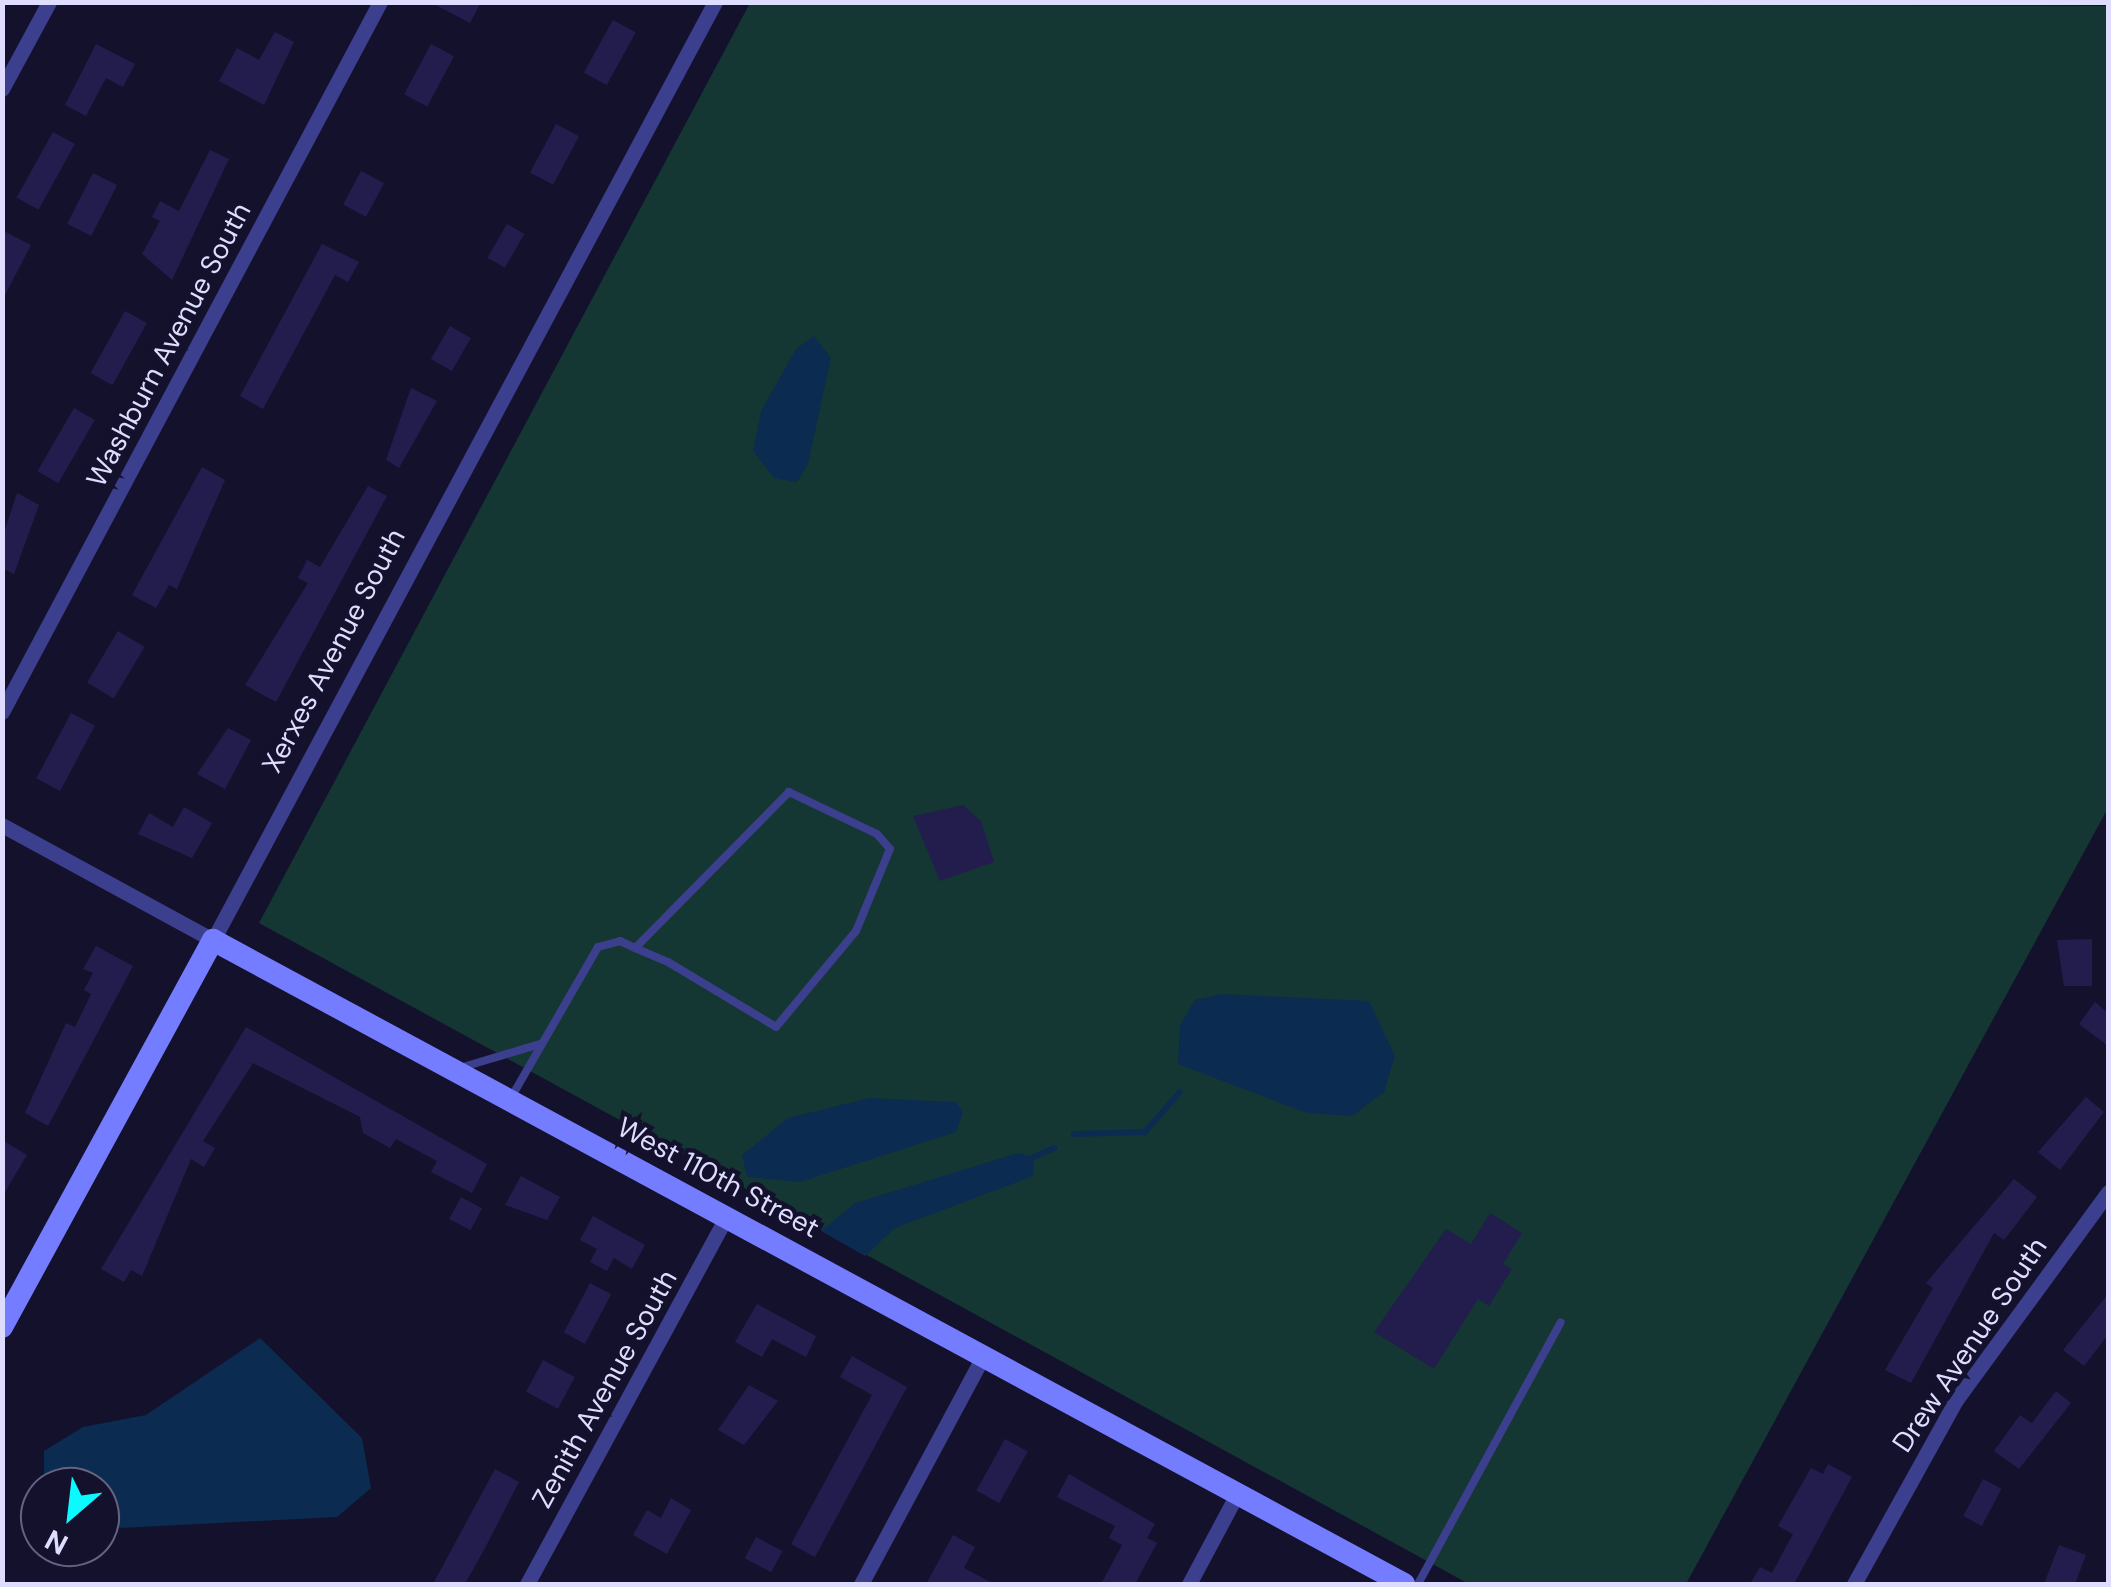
<!DOCTYPE html>
<style>
body{margin:0}
#map{position:relative;width:2111px;height:1587px;overflow:hidden;background:#14112d;font-family:"DM Sans",sans-serif}
div>[style]{position:absolute}
.green>*{inset:0;background:#143733}
.water>*{inset:0;background:#0c2b51}
.stream>*{height:6px;margin:-3px;padding:0 3px;transform-origin:3px;border-radius:3px;background:#0c2b51}
.building>*{inset:0;background:#231d4e;transform-origin:0 0}
.lane>*{height:8px;margin:-4px;padding:0 4px;transform-origin:4px;border-radius:4px;background:#3b3f8d}
.street>*{height:15px;margin:-7.5px;padding:0 7.5px;transform-origin:7.5px;border-radius:7.5px;background:#3b3f8d}
.secondary>*{height:22px;margin:-11px;padding:0 11px;transform-origin:11px;border-radius:11px;background:#747cff}
span{translate:-50% -50%;white-space:nowrap;text-align:center;line-height:1.15;-webkit-text-stroke:9px #14112d;paint-order:stroke}
.street-label{font-size:28px;color:#deddff}
.frame{position:absolute;inset:0;border:5px solid #deddff;pointer-events:none}
.north{position:absolute;left:20px;top:1467px;width:100px;height:100px;box-sizing:border-box;background:#14112d;border:2px solid #656381;border-radius:50%;rotate:208deg;font-size:28px;font-weight:700;line-height:40px;text-align:center;color:#deddff}
.north::after{content:'';display:block;margin:auto;width:35px;height:45px;background:#09faff;clip-path:polygon(50% 0,100% 100%,50% 72%,0 100%)}
</style>
<div id="map">
<div class="green">
<i style="clip-path:polygon(750px 3px,2108px 6px,2108px 808px,1686px 1584px,1469px 1584px,259px 923px)"></i>
</div>
<div class="water">
<i style="clip-path:polygon(814px 336px,831px 358px,808px 464px,797px 482px,774px 478px,753px 451px,761px 411px,796px 349px)"></i>
<i style="clip-path:polygon(1222px 994px,1369px 1001px,1395px 1056px,1384px 1092px,1352px 1116px,1307px 1113px,1178px 1064px,1180px 1025px,1195px 1000px)"></i>
<i style="clip-path:polygon(870px 1098px,956px 1102px,963px 1112px,956px 1132px,800px 1182px,747px 1177px,742px 1155px,788px 1118px)"></i>
<i style="clip-path:polygon(1018px 1153px,1034px 1157px,1033px 1176px,895px 1228px,865px 1256px,821px 1231px,855px 1203px)"></i>
<i style="clip-path:polygon(260px 1338px,362px 1438px,371px 1488px,337px 1517px,100px 1529px,100px 1487px,44px 1487px,44px 1451px,83px 1427px,146px 1415px)"></i>
</div>
<div class="stream">
<i style="left:1074px;top:1134px;width:71px;rotate:-1.6deg"></i>
<i style="left:1145px;top:1132px;width:53px;rotate:-48.8deg"></i>
<i style="left:1034px;top:1157px;width:22px;rotate:-24deg"></i>
</div>
<div class="building">
<i style="clip-path:polygon(430px 2px,481px 2px,470px 23px)"></i>
<i style="left:613px;top:20px;width:26px;height:60px;rotate:29deg"></i>
<i style="clip-path:polygon(275px 32px,294px 42px,264px 105px,219px 81px,237px 48px,259px 60px)"></i>
<i style="clip-path:polygon(96px 44px,135px 64px,123px 87px,106px 78px,86px 116px,65px 105px)"></i>
<i style="left:431px;top:44px;width:26px;height:57px;rotate:28deg"></i>
<i style="left:556px;top:124px;width:26px;height:55px;rotate:28deg"></i>
<i style="left:53px;top:132px;width:25px;height:75px;rotate:29deg"></i>
<i style="clip-path:polygon(210px 150px,229px 159px,172px 280px,142px 254px,160px 221px,152px 217px,160px 201px,179px 211px)"></i>
<i style="left:361px;top:171px;width:26px;height:38px;rotate:28deg"></i>
<i style="left:93px;top:173px;width:27px;height:57px;rotate:27deg"></i>
<i style="left:507px;top:224px;width:20px;height:39px;rotate:30deg"></i>
<i style="clip-path:polygon(2px 230px,31px 245px,2px 301px)"></i>
<i style="clip-path:polygon(322px 244px,359px 262px,348px 282px,335px 275px,263px 409px,240px 396px)"></i>
<i style="left:125px;top:311px;width:25px;height:71px;rotate:29deg"></i>
<i style="left:450px;top:326px;width:24px;height:38px;rotate:30deg"></i>
<i style="clip-path:polygon(411px 388px,437px 401px,399px 468px,386px 460px)"></i>
<i style="left:74px;top:408px;width:24px;height:73px;rotate:30deg"></i>
<i style="clip-path:polygon(202px 467px,225px 480px,177px 589px,169px 585px,156px 608px,132px 595px)"></i>
<i style="clip-path:polygon(368px 486px,387px 496px,276px 702px,245px 685px,308px 583px,298px 578px,307px 560px,320px 567px)"></i>
<i style="clip-path:polygon(17px 493px,39px 505px,14px 574px,2px 568px,2px 539px)"></i>
<i style="left:118px;top:631px;width:31px;height:60px;rotate:31deg"></i>
<i style="left:71px;top:713px;width:27px;height:74px;rotate:28deg"></i>
<i style="clip-path:polygon(228px 728px,251px 740px,225px 789px,197px 774px)"></i>
<i style="clip-path:polygon(963px 805px,981px 821px,994px 862px,940px 881px,913px 816px)"></i>
<i style="clip-path:polygon(184px 807px,212px 823px,192px 858px,138px 834px,149px 813px,173px 827px)"></i>
<i style="clip-path:polygon(2092px 939px,2092px 986px,2064px 986px,2057px 940px)"></i>
<i style="clip-path:polygon(96px 946px,133px 966px,48px 1126px,25px 1113px,66px 1023px,75px 1027px,91px 994px,84px 990px,93px 973px,83px 969px)"></i>
<i style="clip-path:polygon(2095px 1002px,2108px 1013px,2108px 1046px,2079px 1024px)"></i>
<i style="clip-path:polygon(246px 1027px,487px 1164px,472px 1193px,431px 1172px,437px 1161px,396px 1139px,390px 1148px,363px 1133px,360px 1117px,253px 1063px,203px 1141px,215px 1148px,204px 1167px,191px 1159px,142px 1276px,131px 1270px,124px 1282px,101px 1269px)"></i>
<i style="clip-path:polygon(2086px 1097px,2104px 1112px,2060px 1170px,2038px 1152px)"></i>
<i style="clip-path:polygon(2px 1140px,27px 1155px,2px 1197px)"></i>
<i style="clip-path:polygon(521px 1176px,560px 1197px,547px 1220px,505px 1205px)"></i>
<i style="clip-path:polygon(2014px 1179px,2037px 1197px,2004px 1240px,1994px 1233px,1911px 1383px,1885px 1370px,1933px 1288px,1926px 1283px)"></i>
<i style="left:461px;top:1197px;width:24px;height:25px;rotate:28deg"></i>
<i style="clip-path:polygon(1490px 1213px,1522px 1233px,1503px 1264px,1512px 1269px,1489px 1306px,1478px 1299px,1434px 1369px,1374px 1332px,1446px 1229px,1471px 1244px)"></i>
<i style="clip-path:polygon(593px 1216px,645px 1245px,632px 1269px,614px 1258px,607px 1271px,590px 1262px,597px 1249px,580px 1240px)"></i>
<i style="left:590px;top:1283px;width:24px;height:56px;rotate:28deg"></i>
<i style="clip-path:polygon(2108px 1294px,2108px 1335px,2084px 1366px,2063px 1350px)"></i>
<i style="clip-path:polygon(757px 1304px,816px 1336px,806px 1357px,772px 1339px,762px 1357px,735px 1342px)"></i>
<i style="clip-path:polygon(852px 1356px,907px 1387px,815px 1557px,791px 1544px,872px 1395px,840px 1377px)"></i>
<i style="left:543px;top:1360px;width:36px;height:36px;rotate:28deg"></i>
<i style="clip-path:polygon(749px 1385px,778px 1401px,744px 1445px,718px 1430px)"></i>
<i style="clip-path:polygon(2056px 1391px,2071px 1403px,2019px 1469px,1994px 1451px,2020px 1415px,2032px 1423px)"></i>
<i style="left:1005px;top:1439px;width:26px;height:59px;rotate:29deg"></i>
<i style="clip-path:polygon(1828px 1464px,1852px 1477px,1794px 1584px,1750px 1584px,1760px 1567px,1772px 1573px,1793px 1534px,1778px 1526px,1811px 1468px,1823px 1474px)"></i>
<i style="clip-path:polygon(495px 1469px,519px 1482px,485px 1548px,465px 1584px,433px 1584px)"></i>
<i style="clip-path:polygon(1069px 1474px,1155px 1524px,1147px 1538px,1157px 1543px,1135px 1584px,1101px 1584px,1122px 1545px,1109px 1538px,1115px 1526px,1057px 1497px)"></i>
<i style="left:1983px;top:1479px;width:21px;height:42px;rotate:28deg"></i>
<i style="clip-path:polygon(671px 1498px,691px 1510px,667px 1554px,633px 1535px,647px 1510px,661px 1518px)"></i>
<i style="clip-path:polygon(953px 1535px,975px 1547px,964px 1568px,994px 1584px,926px 1584px)"></i>
<i style="left:756px;top:1537px;width:30px;height:24px;rotate:28deg"></i>
<i style="clip-path:polygon(2059px 1545px,2086px 1555px,2075px 1584px,2044px 1584px)"></i>
</div>
<div class="lane">
<i style="left:463px;top:1067px;width:80px;rotate:-16.6deg"></i>
<i style="left:512px;top:1096px;width:172px;rotate:-60deg"></i>
<i style="left:598px;top:947px;width:23px;rotate:-15deg"></i>
<i style="left:620px;top:941px;width:17px;rotate:25deg"></i>
<i style="left:635px;top:948px;width:36px;rotate:23deg"></i>
<i style="left:668px;top:962px;width:126px;rotate:31deg"></i>
<i style="left:776px;top:1027px;width:125px;rotate:-50.2deg"></i>
<i style="left:856px;top:931px;width:89px;rotate:-67.5deg"></i>
<i style="left:890px;top:849px;width:20px;rotate:-131deg"></i>
<i style="left:877px;top:834px;width:98px;rotate:-154.5deg"></i>
<i style="left:789px;top:792px;width:219px;rotate:134.6deg"></i>
<i style="left:1418px;top:1584px;width:298px;rotate:-61.4deg"></i>
</div>
<div class="street">
<i style="left:2px;top:89px;width:99px;rotate:-61.6deg"></i>
<i style="left:2px;top:712px;width:804px;rotate:-61.97deg"></i>
<i style="left:2px;top:825px;width:240px;rotate:28.6deg"></i>
<i style="left:213px;top:940px;width:1064px;rotate:-61.85deg"></i>
<i style="left:527px;top:1584px;width:417px;rotate:-61.5deg"></i>
<i style="left:861px;top:1584px;width:259px;rotate:-61.8deg"></i>
<i style="left:1189px;top:1584px;width:102px;rotate:-61.9deg"></i>
<i style="left:1854px;top:1584px;width:210px;rotate:-61deg"></i>
<i style="left:1956px;top:1400px;width:258px;rotate:-53.8deg"></i>
</div>
<div class="secondary">
<i style="left:2px;top:1327px;width:441px;rotate:-61.4deg"></i>
<i style="left:213px;top:940px;width:1354px;rotate:28.4deg"></i>
</div>
<div class="street-label">
<span style="left:169px;top:345px;rotate:-62deg">Washburn Avenue South</span>
<span style="left:334px;top:651px;rotate:-62deg">Xerxes Avenue South</span>
<span style="left:718px;top:1178px;rotate:28deg">West 110th Street</span>
<span style="left:1970px;top:1345px;rotate:-56deg">Drew Avenue South</span>
<span style="left:605px;top:1389px;rotate:-61deg">Zenith Avenue South</span>
</div>
<div class="frame"></div>
<div class="north">N</div>
</div>
